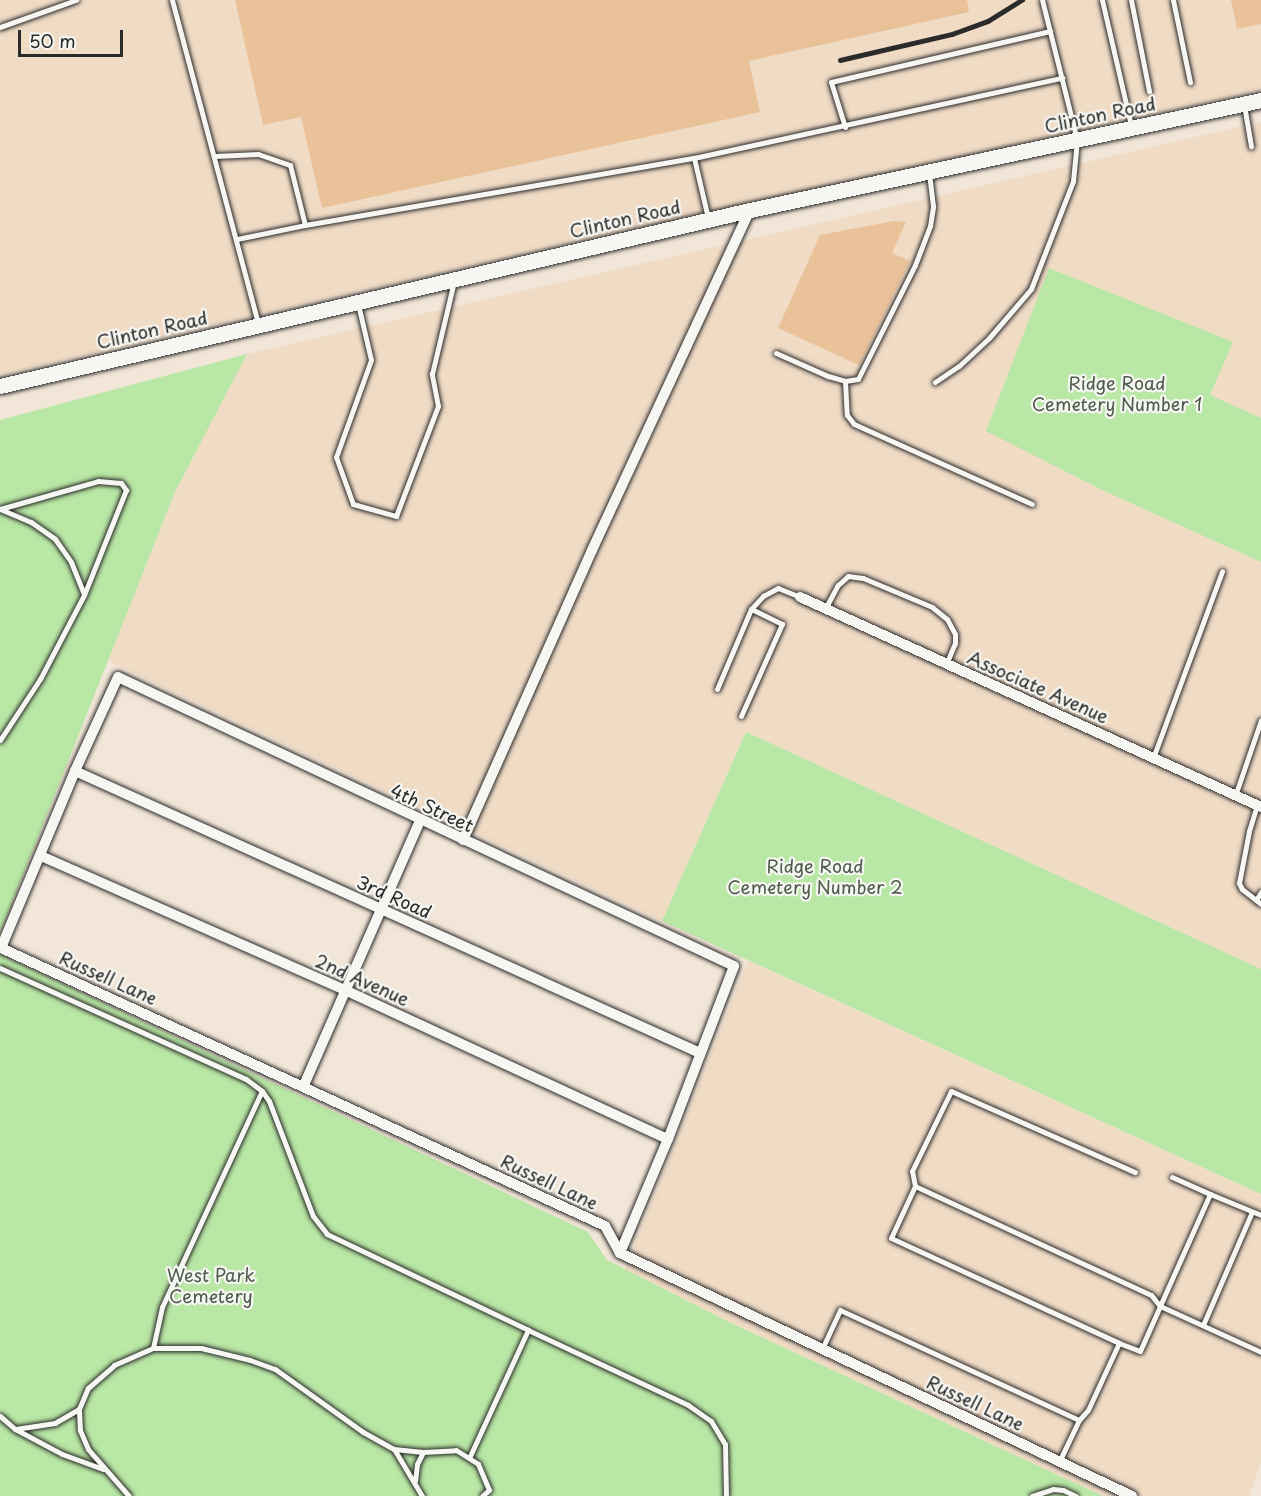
<!DOCTYPE html>
<style>
body{margin:0}
#map{position:relative;width:1261px;height:1496px;overflow:hidden;background:#f2e6d8;font-family:"Playpen Sans",sans-serif}
div>[style]{position:absolute}
.built>*{inset:0;background:#f0dbc5}
.green>*{inset:0;background:#b9e7a5}
.building>*{inset:0;background:#eac29a}
.roads{filter:drop-shadow(0 0 2px #2b2b2b) drop-shadow(0 0 2px #2b2b2b)}
.lane>*{height:5px;margin:-2.5px;padding:0 2.5px;transform-origin:2.5px;border-radius:2.5px;background:#f6f6f2}
.street>*{height:10px;margin:-5px;padding:0 5px;transform-origin:5px;border-radius:5px;background:#f6f6f2}
.secondary>*{height:15px;margin:-7.5px;padding:0 7.5px;transform-origin:7.5px;border-radius:7.5px;background:#f6f6f2}
.rail>*{height:4.5px;margin:-2.25px;padding:0 2.25px;transform-origin:2.25px;border-radius:2.25px;background:#2b2b2b}
span{translate:-50% -50%;white-space:nowrap;text-align:center;line-height:1.15;-webkit-text-stroke:4.5px #f6f6f2;paint-order:stroke}
.street-label{font-size:18px;color:#2b2b2b}
.park-label{font-size:18px;color:#4e5a4a}
.scale{position:absolute;left:18px;top:30px;width:105px;height:27px;box-sizing:border-box;border:3px solid #2b2b2b;border-top:0;padding-left:8px;font-size:18px;line-height:21px;white-space:nowrap;color:#2b2b2b;-webkit-text-stroke:4px #f6f6f2;paint-order:stroke}
</style>
<div id="map">
<div class="built">
<i style="clip-path:polygon(0 0,1261px 0,1261px 90px,577px 241px,0 375px)"></i>
<i style="clip-path:polygon(1261px 122px,1261px 418px,1210px 395px,1232px 342px,986px 430px,1102px 490px,1261px 562px,1261px 969px,746px 732px,662px 921px,108px 661px,175px 492px,247px 354px)"></i>
<i style="clip-path:polygon(748px 961px,1261px 1194px,1261px 1462px,1249px 1496px,1103px 1496px,729px 1322px,625px 1269px)"></i>
</div>
<div class="green">
<i style="clip-path:polygon(1049px 268px,1233px 342px,1210px 395px,1261px 418px,1261px 562px,1102px 490px,986px 431px)"></i>
<i style="clip-path:polygon(247px 354px,175px 492px,0 933px,0 420px)"></i>
<i style="clip-path:polygon(746px 732px,1261px 969px,1261px 1194px,662px 921px)"></i>
<i style="clip-path:polygon(0 954px,588px 1232px,607px 1260px,729px 1322px,1103px 1496px,0 1496px)"></i>
</div>
<div class="building">
<i style="clip-path:polygon(235px 0,967px 0,969px 12px,749px 61px,760px 112px,322px 208px,301px 117px,263px 125px)"></i>
<i style="clip-path:polygon(1231px 0,1261px 0,1261px 24px,1237px 29px)"></i>
<i style="clip-path:polygon(894px 221px,906px 222px,892px 253px,910px 261px,859px 365px,778px 328px,820px 235px)"></i>
</div>
<div class="roads">
<div class="lane">
<i style="left:172px;top:0;width:334px;rotate:75.1deg"></i>
<i style="left:1102px;top:0;width:129px;rotate:77deg"></i>
<i style="left:1131px;top:0;width:93px;rotate:78.8deg"></i>
<i style="left:1173px;top:0;width:84px;rotate:78.3deg"></i>
<i style="left:0;top:27px;width:81px;rotate:-19.6deg"></i>
<i style="left:1244px;top:105px;width:42px;rotate:80.3deg"></i>
<i style="left:845px;top:127px;width:47px;rotate:-107.3deg"></i>
<i style="left:831px;top:82px;width:225px;rotate:-13.1deg"></i>
<i style="left:215px;top:156px;width:43px;rotate:-2.7deg"></i>
<i style="left:258px;top:154px;width:34px;rotate:19deg"></i>
<i style="left:290px;top:165px;width:62px;rotate:76deg"></i>
<i style="left:694px;top:158px;width:62px;rotate:76.9deg"></i>
<i style="left:237px;top:239px;width:69px;rotate:-11.6deg"></i>
<i style="left:305px;top:225px;width:395px;rotate:-9.8deg"></i>
<i style="left:694px;top:158px;width:377px;rotate:-12.3deg"></i>
<i style="left:358px;top:304px;width:57px;rotate:76.9deg"></i>
<i style="left:371px;top:360px;width:103px;rotate:109.8deg"></i>
<i style="left:336px;top:457px;width:50px;rotate:70.1deg"></i>
<i style="left:353px;top:504px;width:45px;rotate:15.6deg"></i>
<i style="left:396px;top:516px;width:118px;rotate:-69.1deg"></i>
<i style="left:438px;top:406px;width:33px;rotate:-101deg"></i>
<i style="left:432px;top:374px;width:96px;rotate:-76.7deg"></i>
<i style="left:776px;top:353px;width:57px;rotate:23.9deg"></i>
<i style="left:828px;top:376px;width:18px;rotate:16deg"></i>
<i style="left:845px;top:381px;width:13px;rotate:-9deg"></i>
<i style="left:858px;top:379px;width:127px;rotate:-63.4deg"></i>
<i style="left:915px;top:265px;width:42px;rotate:-69deg"></i>
<i style="left:930px;top:226px;width:20px;rotate:-81deg"></i>
<i style="left:933px;top:206px;width:33px;rotate:-97deg"></i>
<i style="left:845px;top:381px;width:34px;rotate:87deg"></i>
<i style="left:847px;top:415px;width:11px;rotate:52deg"></i>
<i style="left:854px;top:424px;width:195px;rotate:24.2deg"></i>
<i style="left:935px;top:382px;width:29px;rotate:-34deg"></i>
<i style="left:959px;top:366px;width:41px;rotate:-43deg"></i>
<i style="left:989px;top:338px;width:65px;rotate:-49.4deg"></i>
<i style="left:1031px;top:289px;width:116px;rotate:-68.7deg"></i>
<i style="left:1073px;top:181px;width:41px;rotate:-84.4deg"></i>
<i style="left:1077px;top:140px;width:144px;rotate:-104deg"></i>
<i style="left:0;top:509px;width:102px;rotate:-15.9deg"></i>
<i style="left:98px;top:481px;width:23px;rotate:5deg"></i>
<i style="left:121px;top:483px;width:9px;rotate:54deg"></i>
<i style="left:126px;top:490px;width:113px;rotate:111.8deg"></i>
<i style="left:84px;top:595px;width:95px;rotate:117.6deg"></i>
<i style="left:40px;top:679px;width:73px;rotate:123.3deg"></i>
<i style="left:0;top:509px;width:34px;rotate:23deg"></i>
<i style="left:31px;top:522px;width:29px;rotate:35deg"></i>
<i style="left:55px;top:539px;width:28px;rotate:55deg"></i>
<i style="left:71px;top:562px;width:35px;rotate:68deg"></i>
<i style="left:825px;top:609px;width:27px;rotate:-62deg"></i>
<i style="left:838px;top:585px;width:13px;rotate:-42deg"></i>
<i style="left:848px;top:576px;width:15px;rotate:8deg"></i>
<i style="left:863px;top:578px;width:75px;rotate:22.8deg"></i>
<i style="left:932px;top:607px;width:19px;rotate:39deg"></i>
<i style="left:947px;top:619px;width:17px;rotate:62deg"></i>
<i style="left:955px;top:634px;width:9px;rotate:90deg"></i>
<i style="left:955px;top:643px;width:23px;rotate:113deg"></i>
<i style="left:717px;top:689px;width:87px;rotate:-67deg"></i>
<i style="left:751px;top:609px;width:18px;rotate:-47deg"></i>
<i style="left:763px;top:596px;width:17px;rotate:-28deg"></i>
<i style="left:778px;top:588px;width:24px;rotate:22deg"></i>
<i style="left:741px;top:716px;width:101px;rotate:-66deg"></i>
<i style="left:782px;top:624px;width:34px;rotate:-154deg"></i>
<i style="left:1153px;top:758px;width:199px;rotate:-69.7deg"></i>
<i style="left:1235px;top:796px;width:80px;rotate:-71.1deg"></i>
<i style="left:1261px;top:892px;width:9px;rotate:122deg"></i>
<i style="left:1256px;top:900px;width:6px;rotate:39deg"></i>
<i style="left:1256px;top:900px;width:18px;rotate:-142deg"></i>
<i style="left:1242px;top:889px;width:7px;rotate:-117deg"></i>
<i style="left:1239px;top:883px;width:53px;rotate:-79.1deg"></i>
<i style="left:1249px;top:831px;width:27px;rotate:-73deg"></i>
<i style="left:0;top:968px;width:270px;rotate:24.3deg"></i>
<i style="left:246px;top:1079px;width:20px;rotate:37deg"></i>
<i style="left:1172px;top:1177px;width:42px;rotate:24.1deg"></i>
<i style="left:915px;top:1186px;width:15px;rotate:-101deg"></i>
<i style="left:912px;top:1171px;width:89px;rotate:-64deg"></i>
<i style="left:951px;top:1091px;width:201px;rotate:23.8deg"></i>
<i style="left:1261px;top:1215px;width:55px;rotate:-157.6deg"></i>
<i style="left:1210px;top:1194px;width:123px;rotate:114.1deg"></i>
<i style="left:1160px;top:1306px;width:111px;rotate:24.5deg"></i>
<i style="left:1203px;top:1325px;width:123px;rotate:-66.6deg"></i>
<i style="left:153px;top:1348px;width:42px;rotate:-77.6deg"></i>
<i style="left:162px;top:1307px;width:238px;rotate:-65.2deg"></i>
<i style="left:262px;top:1091px;width:12px;rotate:55deg"></i>
<i style="left:269px;top:1101px;width:123px;rotate:69.1deg"></i>
<i style="left:313px;top:1216px;width:23px;rotate:52deg"></i>
<i style="left:327px;top:1234px;width:223px;rotate:25.5deg"></i>
<i style="left:822px;top:1349px;width:43px;rotate:-65.2deg"></i>
<i style="left:840px;top:1310px;width:263px;rotate:24.7deg"></i>
<i style="left:1079px;top:1420px;width:47px;rotate:115.5deg"></i>
<i style="left:79px;top:1409px;width:28px;rotate:150deg"></i>
<i style="left:55px;top:1423px;width:40px;rotate:171.5deg"></i>
<i style="left:15px;top:1429px;width:53px;rotate:28deg"></i>
<i style="left:62px;top:1454px;width:44px;rotate:20.1deg"></i>
<i style="left:0;top:1416px;width:20px;rotate:41deg"></i>
<i style="left:1079px;top:1420px;width:13px;rotate:-48deg"></i>
<i style="left:1088px;top:1410px;width:74px;rotate:-65.2deg"></i>
<i style="left:1119px;top:1343px;width:22px;rotate:21deg"></i>
<i style="left:1140px;top:1351px;width:49px;rotate:-66deg"></i>
<i style="left:1160px;top:1306px;width:14px;rotate:-129deg"></i>
<i style="left:1151px;top:1295px;width:260px;rotate:-155.2deg"></i>
<i style="left:915px;top:1186px;width:57px;rotate:114.8deg"></i>
<i style="left:891px;top:1238px;width:251px;rotate:24.7deg"></i>
<i style="left:394px;top:1449px;width:29px;rotate:6deg"></i>
<i style="left:470px;top:1456px;width:139px;rotate:-65.3deg"></i>
<i style="left:528px;top:1330px;width:177px;rotate:25.1deg"></i>
<i style="left:688px;top:1405px;width:28px;rotate:35deg"></i>
<i style="left:711px;top:1421px;width:27px;rotate:59deg"></i>
<i style="left:725px;top:1444px;width:52px;rotate:88.9deg"></i>
<i style="left:415px;top:1481px;width:17px;rotate:-83deg"></i>
<i style="left:417px;top:1464px;width:13px;rotate:-63deg"></i>
<i style="left:423px;top:1452px;width:33px;rotate:-3deg"></i>
<i style="left:456px;top:1450px;width:26px;rotate:32deg"></i>
<i style="left:478px;top:1464px;width:28px;rotate:67deg"></i>
<i style="left:489px;top:1490px;width:9px;rotate:139deg"></i>
<i style="left:129px;top:1496px;width:62px;rotate:-131.1deg"></i>
<i style="left:88px;top:1449px;width:21px;rotate:-113deg"></i>
<i style="left:80px;top:1430px;width:21px;rotate:-93deg"></i>
<i style="left:79px;top:1409px;width:23px;rotate:-67deg"></i>
<i style="left:88px;top:1388px;width:35px;rotate:-41deg"></i>
<i style="left:114px;top:1365px;width:43px;rotate:-23.6deg"></i>
<i style="left:153px;top:1348px;width:48px"></i>
<i style="left:201px;top:1348px;width:50px;rotate:13.8deg"></i>
<i style="left:250px;top:1360px;width:27px;rotate:20deg"></i>
<i style="left:275px;top:1369px;width:108px;rotate:35.6deg"></i>
<i style="left:363px;top:1432px;width:35px;rotate:29deg"></i>
<i style="left:394px;top:1449px;width:55px;rotate:59.2deg"></i>
<i style="left:1032px;top:1496px;width:22px;rotate:-18deg"></i>
<i style="left:1053px;top:1489px;width:10px;rotate:6deg"></i>
<i style="left:1063px;top:1490px;width:14px;rotate:25deg"></i>
</div>
<div class="street">
<i style="left:800px;top:597px;width:507px;rotate:24.49deg"></i>
<i style="left:75px;top:771px;width:686px;rotate:24.28deg"></i>
<i style="left:463px;top:840px;width:317px;rotate:-66deg"></i>
<i style="left:592px;top:550px;width:375px;rotate:-65.1deg"></i>
<i style="left:41px;top:856px;width:334px;rotate:23.8deg"></i>
<i style="left:347px;top:991px;width:353px;rotate:24.8deg"></i>
<i style="left:304px;top:1085px;width:288px;rotate:-66.3deg"></i>
<i style="left:620px;top:1253px;width:124px;rotate:-67.2deg"></i>
<i style="left:668px;top:1139px;width:185px;rotate:-69.1deg"></i>
<i style="left:734px;top:966px;width:680px;rotate:-154.87deg"></i>
<i style="left:118px;top:677px;width:103px;rotate:114.6deg"></i>
<i style="left:75px;top:771px;width:192px;rotate:112.7deg"></i>
<i style="left:1px;top:948px;width:665px;rotate:24.71deg"></i>
<i style="left:605px;top:1226px;width:31px;rotate:61deg"></i>
<i style="left:620px;top:1253px;width:567px;rotate:25.39deg"></i>
</div>
<div class="secondary">
<i style="left:0;top:386px;width:770px;rotate:-13.21deg"></i>
<i style="left:750px;top:210px;width:523px;rotate:-12.15deg"></i>
</div>
</div>
<div class="rail">
<i style="left:840px;top:60px;width:115px;rotate:-13.1deg"></i>
<i style="left:952px;top:34px;width:38px;rotate:-20deg"></i>
<i style="left:988px;top:21px;width:40px;rotate:-32deg"></i>
</div>
<div class="street-label">
<span style="left:1100px;top:115px;rotate:-12deg">Clinton Road</span>
<span style="left:625px;top:219px;rotate:-13deg">Clinton Road</span>
<span style="left:152px;top:330px;rotate:-13deg">Clinton Road</span>
<span style="left:1038px;top:687px;rotate:24deg">Associate Avenue</span>
<span style="left:432px;top:808px;rotate:25deg">4th Street</span>
<span style="left:394px;top:897px;rotate:24deg">3rd Road</span>
<span style="left:108px;top:978px;rotate:24deg">Russell Lane</span>
<span style="left:362px;top:980px;rotate:24deg">2nd Avenue</span>
<span style="left:549px;top:1182px;rotate:25deg">Russell Lane</span>
<span style="left:975px;top:1403px;rotate:25deg">Russell Lane</span>
</div>
<div class="park-label">
<span style="left:1117px;top:394px">Ridge Road<br>Cemetery Number 1</span>
<span style="left:815px;top:877px">Ridge Road<br>Cemetery Number 2</span>
<span style="left:211px;top:1286px">West Park<br>Cemetery</span>
</div>
<div class="scale">50 m</div>
</div>
